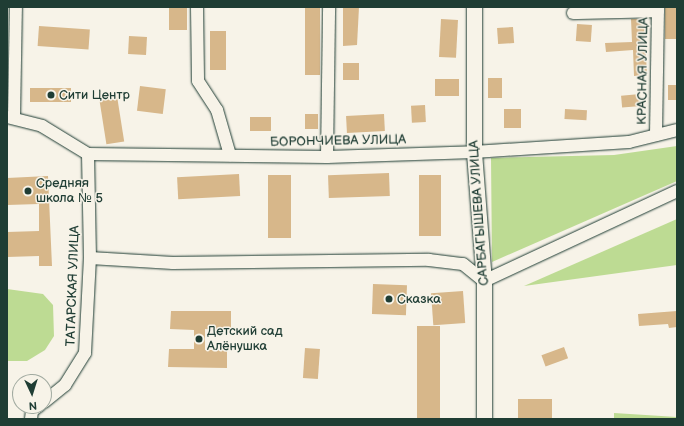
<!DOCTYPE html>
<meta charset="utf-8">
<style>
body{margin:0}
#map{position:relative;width:684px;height:426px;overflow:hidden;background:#f7f3e8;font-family:"Balsamiq Sans",sans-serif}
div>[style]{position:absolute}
.green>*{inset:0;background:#bddb93}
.building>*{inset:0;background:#d7b78a;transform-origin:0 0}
.roads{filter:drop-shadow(0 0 1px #1f3d34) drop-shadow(0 0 1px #1f3d34)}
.minor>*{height:12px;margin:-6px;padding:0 6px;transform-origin:6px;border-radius:6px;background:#f7f3e8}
.tertiary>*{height:15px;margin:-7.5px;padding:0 7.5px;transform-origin:7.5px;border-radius:7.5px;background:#f7f3e8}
.dots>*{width:11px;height:11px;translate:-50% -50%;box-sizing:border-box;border:2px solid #f7f3e8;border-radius:50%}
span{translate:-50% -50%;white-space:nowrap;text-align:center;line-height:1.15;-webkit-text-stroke:3px #f7f3e8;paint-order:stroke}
.street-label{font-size:13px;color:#1f3d34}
.poi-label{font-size:13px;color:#1f3d34}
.left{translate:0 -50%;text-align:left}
.frame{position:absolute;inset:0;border:8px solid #1f3d34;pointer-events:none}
.north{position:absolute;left:12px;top:374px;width:40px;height:40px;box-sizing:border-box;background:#f7f3e8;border:1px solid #a1aaa0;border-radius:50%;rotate:176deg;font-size:11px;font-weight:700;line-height:16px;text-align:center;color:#1f3d34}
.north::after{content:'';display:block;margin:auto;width:14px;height:18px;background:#1f3d34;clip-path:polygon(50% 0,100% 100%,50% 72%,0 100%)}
</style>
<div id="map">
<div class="green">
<i style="clip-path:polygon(677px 146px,677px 181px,492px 262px,491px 158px,614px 155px)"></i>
<i style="clip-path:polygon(677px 219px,677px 265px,524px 286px)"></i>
<i style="clip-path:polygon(7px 289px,43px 294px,53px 305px,54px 336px,45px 350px,27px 361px,7px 361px)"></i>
<i style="clip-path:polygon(614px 413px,677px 417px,677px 419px,614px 419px)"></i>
</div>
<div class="building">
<i style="left:169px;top:7px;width:18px;height:23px"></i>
<i style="left:305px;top:7px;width:15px;height:68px"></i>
<i style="clip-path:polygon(343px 7px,359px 7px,357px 45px,343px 46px)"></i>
<i style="left:665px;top:7px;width:12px;height:32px"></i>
<i style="left:441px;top:19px;width:17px;height:38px;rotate:3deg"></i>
<i style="clip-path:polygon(631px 19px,644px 19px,647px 75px,634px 76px,633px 50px,606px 52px,605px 43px,632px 42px)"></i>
<i style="left:577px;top:24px;width:15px;height:17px;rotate:4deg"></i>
<i style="left:39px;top:26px;width:51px;height:20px;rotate:4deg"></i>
<i style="left:513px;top:27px;width:16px;height:16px;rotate:86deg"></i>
<i style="left:210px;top:31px;width:16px;height:39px"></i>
<i style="left:129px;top:36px;width:18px;height:18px;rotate:3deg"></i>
<i style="left:343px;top:63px;width:16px;height:17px"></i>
<i style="left:488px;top:78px;width:14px;height:20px"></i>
<i style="left:435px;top:79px;width:24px;height:17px"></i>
<i style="left:668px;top:85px;width:9px;height:15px"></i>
<i style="left:140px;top:86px;width:26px;height:25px;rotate:7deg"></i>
<i style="left:30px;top:88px;width:41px;height:14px"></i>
<i style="left:640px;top:94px;width:12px;height:19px;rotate:85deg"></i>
<i style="left:117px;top:96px;width:46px;height:18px;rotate:81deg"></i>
<i style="left:425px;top:105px;width:17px;height:14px;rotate:87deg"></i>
<i style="left:504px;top:109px;width:17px;height:19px"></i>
<i style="left:565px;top:109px;width:22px;height:10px;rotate:3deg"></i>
<i style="left:305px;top:114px;width:13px;height:15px"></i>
<i style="left:384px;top:114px;width:17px;height:38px;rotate:87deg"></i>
<i style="left:250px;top:117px;width:21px;height:14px"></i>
<i style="left:389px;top:173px;width:23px;height:61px;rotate:88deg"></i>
<i style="left:239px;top:174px;width:22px;height:62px;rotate:87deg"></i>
<i style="left:268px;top:175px;width:23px;height:63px"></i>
<i style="left:419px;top:175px;width:22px;height:61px"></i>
<i style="clip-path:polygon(48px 176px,52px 266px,39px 266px,39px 256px,7px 257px,7px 232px,39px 231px,39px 204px,7px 205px,7px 178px)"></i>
<i style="left:373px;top:284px;width:34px;height:30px;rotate:2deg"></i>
<i style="left:463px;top:291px;width:32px;height:32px;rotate:86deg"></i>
<i style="clip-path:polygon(171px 311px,231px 311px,231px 330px,205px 329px,205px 350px,227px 350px,227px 368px,168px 367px,169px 349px,194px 349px,194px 330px,170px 329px)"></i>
<i style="clip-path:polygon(677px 311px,677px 327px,669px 328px,668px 324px,639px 326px,638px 314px)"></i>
<i style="left:417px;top:326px;width:23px;height:93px"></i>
<i style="left:564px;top:347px;width:12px;height:24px;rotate:70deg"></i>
<i style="left:305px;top:348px;width:15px;height:30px;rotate:4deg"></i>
<i style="left:552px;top:399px;width:20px;height:34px;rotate:90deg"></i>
</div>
<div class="roads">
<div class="minor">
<i style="left:197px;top:7px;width:74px;rotate:89.2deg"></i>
<i style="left:198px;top:81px;width:35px;rotate:57deg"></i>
<i style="left:217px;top:110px;width:47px;rotate:73.9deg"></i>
<i style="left:573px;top:13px;width:85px;rotate:-1.3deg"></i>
<i style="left:7px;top:117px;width:36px;rotate:14deg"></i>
<i style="left:42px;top:126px;width:54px;rotate:31.3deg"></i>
<i style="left:88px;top:154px;width:239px;rotate:0.7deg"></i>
<i style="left:327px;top:157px;width:147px;rotate:-1.9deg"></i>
<i style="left:474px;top:152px;width:155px;rotate:-3.7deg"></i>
<i style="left:629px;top:142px;width:49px;rotate:-14deg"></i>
<i style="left:14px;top:117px;width:110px;rotate:-89deg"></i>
<i style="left:656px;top:135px;width:128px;rotate:-89.1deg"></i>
<i style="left:327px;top:157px;width:150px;rotate:-89.2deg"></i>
<i style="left:90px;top:258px;width:83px;rotate:3.4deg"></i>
<i style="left:173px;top:263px;width:256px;rotate:-0.7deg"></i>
<i style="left:429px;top:260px;width:34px;rotate:7deg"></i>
<i style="left:463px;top:264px;width:27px;rotate:39deg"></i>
<i style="left:484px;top:281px;width:213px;rotate:-25deg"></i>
<i style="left:44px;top:402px;width:27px;rotate:-39deg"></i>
<i style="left:65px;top:385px;width:38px;rotate:-58deg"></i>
<i style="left:85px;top:353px;width:95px;rotate:-87deg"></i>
<i style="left:90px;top:258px;width:104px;rotate:-91.1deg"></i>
<i style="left:31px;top:419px;width:8px;rotate:-83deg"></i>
<i style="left:32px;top:411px;width:9px;rotate:-36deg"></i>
</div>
<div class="tertiary">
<i style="left:474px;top:7px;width:145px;rotate:90deg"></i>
<i style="left:474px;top:152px;width:129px;rotate:85.6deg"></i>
<i style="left:484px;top:281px;width:138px;rotate:90deg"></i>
</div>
</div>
<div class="dots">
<i style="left:51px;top:95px;background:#1f3d34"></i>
<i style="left:28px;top:191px;background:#1f3d34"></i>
<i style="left:389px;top:299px;background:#1f3d34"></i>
<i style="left:199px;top:339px;background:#1f3d34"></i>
</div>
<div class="street-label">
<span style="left:643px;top:71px;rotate:-89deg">КРАСНАЯ УЛИЦА</span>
<span style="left:338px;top:141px;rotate:-1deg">БОРОНЧИЕВА УЛИЦА</span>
<span style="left:479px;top:213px;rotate:-94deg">САРБАГЫШЕВА УЛИЦА</span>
<span style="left:73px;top:286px;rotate:-88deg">ТАТАРСКАЯ УЛИЦА</span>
</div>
<div class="poi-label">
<span class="left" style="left:59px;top:95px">Сити Центр</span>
<span class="left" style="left:36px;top:191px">Средняя<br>школа № 5</span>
<span class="left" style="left:397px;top:299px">Сказка</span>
<span class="left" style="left:207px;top:339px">Детский сад<br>Алёнушка</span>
</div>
<div class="frame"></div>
<div class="north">N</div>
</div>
